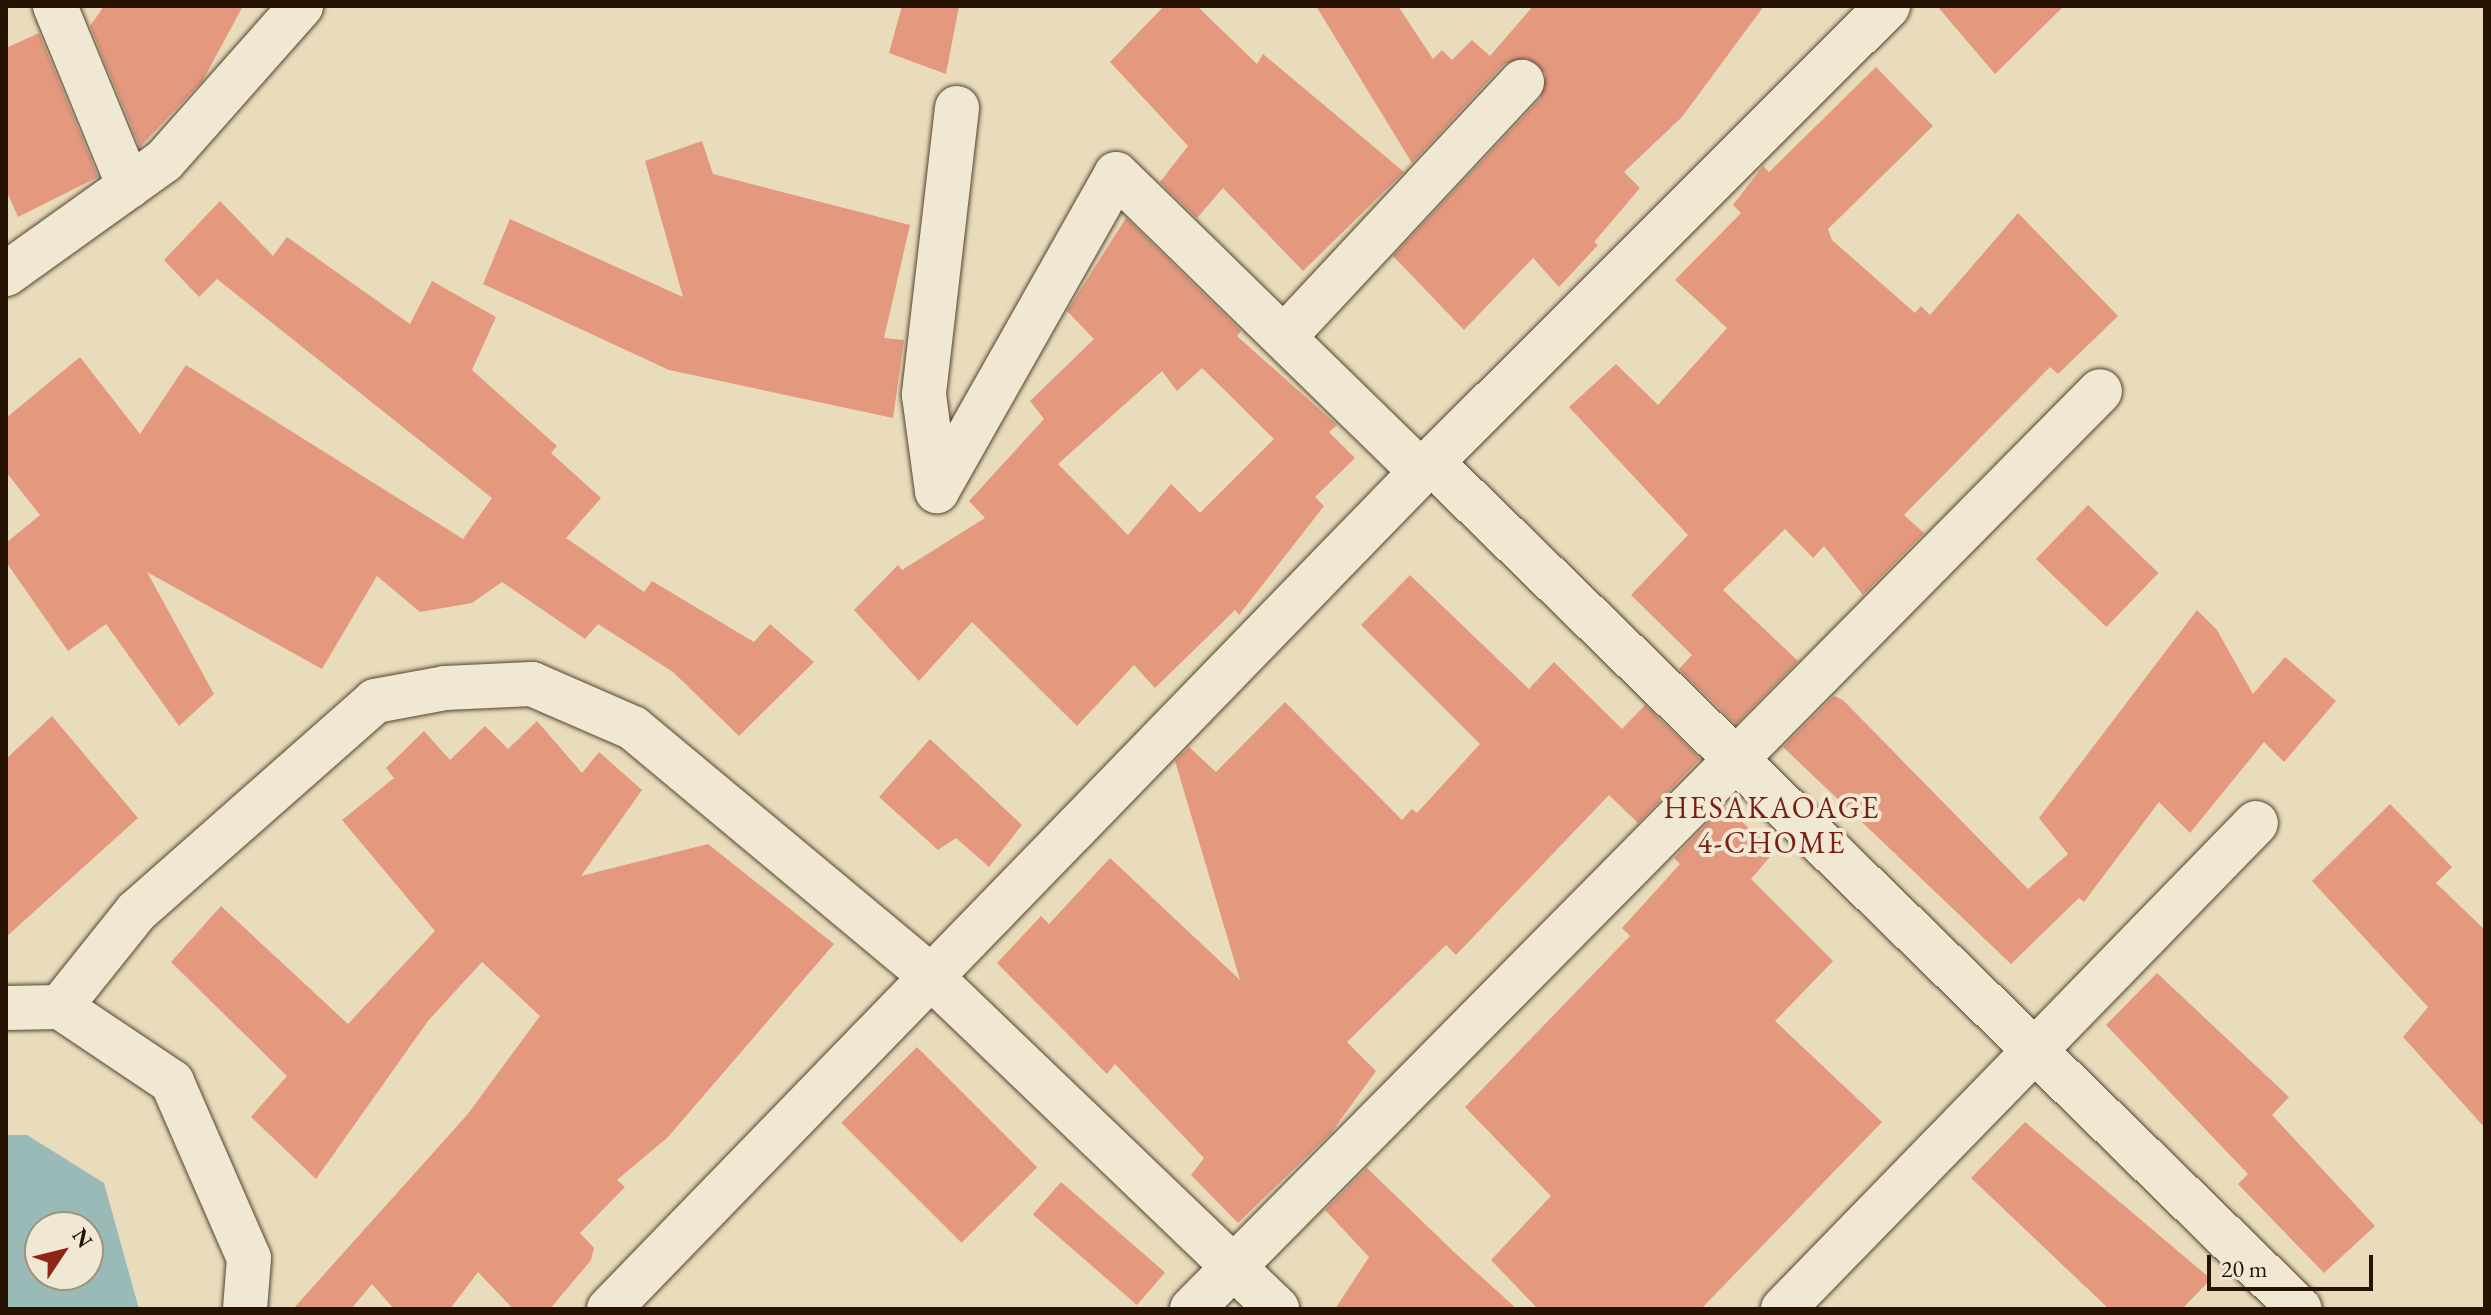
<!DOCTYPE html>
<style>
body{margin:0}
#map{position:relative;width:2491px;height:1315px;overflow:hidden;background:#e9dcbc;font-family:"EB Garamond",serif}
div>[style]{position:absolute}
.water>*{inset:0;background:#99bab7}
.building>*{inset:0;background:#e4997f;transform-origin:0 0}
.roads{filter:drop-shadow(0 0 2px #56442f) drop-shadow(0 0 2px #56442f)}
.minor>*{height:44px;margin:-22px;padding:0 22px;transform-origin:22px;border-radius:22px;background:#f1e8d3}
span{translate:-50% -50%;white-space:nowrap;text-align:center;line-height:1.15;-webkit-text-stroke:8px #f1e8d3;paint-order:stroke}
.neighbourhood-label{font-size:30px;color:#7a1f14;letter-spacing:2px}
.frame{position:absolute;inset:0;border:8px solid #251200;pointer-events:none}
.north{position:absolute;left:24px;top:1211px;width:80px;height:80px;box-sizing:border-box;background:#f1e8d3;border:2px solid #9f927f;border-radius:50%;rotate:55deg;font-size:22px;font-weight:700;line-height:32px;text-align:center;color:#251200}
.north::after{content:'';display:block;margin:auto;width:28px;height:36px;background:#8f2418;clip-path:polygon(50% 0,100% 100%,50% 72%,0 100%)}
.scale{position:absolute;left:2207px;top:1255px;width:166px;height:36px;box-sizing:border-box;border:4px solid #251200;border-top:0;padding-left:10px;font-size:24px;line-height:28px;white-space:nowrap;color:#251200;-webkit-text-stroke:6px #f1e8d3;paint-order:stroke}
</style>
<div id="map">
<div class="water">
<i style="clip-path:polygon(evenodd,6px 1135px,27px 1135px,104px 1183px,139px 1309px,6px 1309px,6px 1135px,40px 1227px,88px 1227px,88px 1275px,40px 1275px,40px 1227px)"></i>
</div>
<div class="building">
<i style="clip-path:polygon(104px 6px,243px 6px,203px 80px,140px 147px,90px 26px)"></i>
<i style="clip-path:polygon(902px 6px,959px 6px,946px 74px,889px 53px)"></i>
<i style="clip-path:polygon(1164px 6px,1197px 6px,1257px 64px,1263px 54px,1404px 172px,1303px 271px,1223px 188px,1197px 218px,1160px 182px,1188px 146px,1110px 62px)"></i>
<i style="clip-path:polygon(1316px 6px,1398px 6px,1433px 59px,1442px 50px,1452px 60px,1472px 40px,1490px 56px,1533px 6px,1764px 6px,1682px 117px,1624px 172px,1640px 188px,1594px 242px,1598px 245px,1559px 287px,1533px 258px,1464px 330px,1393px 256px,1540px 99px,1546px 74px,1527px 58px,1504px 64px,1412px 163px)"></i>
<i style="clip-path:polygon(1937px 6px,2064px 6px,1995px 74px)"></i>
<i style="clip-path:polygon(39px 33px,98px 177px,18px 217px,6px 190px,6px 48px)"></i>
<i style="clip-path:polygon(1876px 67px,1933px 126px,1828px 229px,1832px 240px,1915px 313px,1921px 306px,1930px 315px,2018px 213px,2118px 316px,2058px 374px,2050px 367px,1904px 515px,1924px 533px,1863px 595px,1824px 546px,1813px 558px,1785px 529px,1723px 590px,1798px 661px,1736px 724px,1679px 669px,1692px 655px,1631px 595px,1688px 535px,1569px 407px,1616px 364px,1658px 405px,1727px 328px,1675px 280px,1741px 213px,1733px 205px,1763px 166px,1769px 172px)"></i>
<i style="clip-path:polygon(702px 141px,713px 174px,910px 225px,884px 338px,904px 340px,893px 418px,669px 370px,483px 284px,510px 219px,683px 297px,645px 161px)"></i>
<i style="clip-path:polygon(220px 201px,273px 256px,287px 237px,410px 324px,432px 281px,496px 317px,472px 370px,557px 446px,551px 453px,601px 498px,566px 538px,644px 592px,652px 581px,754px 642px,770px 624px,814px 662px,739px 736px,673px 672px,598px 624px,585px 639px,502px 582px,472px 603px,420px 612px,377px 576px,322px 669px,147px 572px,214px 694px,179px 726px,106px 624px,68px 651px,6px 562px,6px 543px,40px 515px,6px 472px,6px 418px,80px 357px,140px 434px,186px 365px,463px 539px,492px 498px,217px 279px,199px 297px,164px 260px)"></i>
<i style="clip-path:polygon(evenodd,1126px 218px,1241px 331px,1237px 336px,1337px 425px,1329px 432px,1355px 458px,1315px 497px,1324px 506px,1239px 615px,1235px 610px,1155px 688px,1134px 665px,1077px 726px,972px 622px,919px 681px,854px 610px,898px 565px,902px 570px,985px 518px,969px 501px,1044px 419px,1030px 401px,1094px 339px,1067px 311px,1126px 218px,1202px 368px,1274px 439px,1200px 513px,1171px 484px,1128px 535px,1058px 464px,1162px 371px,1177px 391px,1202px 368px)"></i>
<i style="left:2088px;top:505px;width:98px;height:75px;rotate:44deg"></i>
<i style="clip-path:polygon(1410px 575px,1529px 689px,1554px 662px,1622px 729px,1645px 705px,1700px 759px,1638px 823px,1609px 795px,1456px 955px,1446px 945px,1347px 1042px,1376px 1071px,1331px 1133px,1238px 1223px,1191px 1175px,1204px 1158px,1115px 1064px,1107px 1074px,997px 963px,1041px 916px,1049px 924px,1110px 858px,1240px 980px,1175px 761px,1189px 747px,1216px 772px,1285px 702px,1402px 820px,1412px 809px,1417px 813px,1480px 744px,1361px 625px)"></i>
<i style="clip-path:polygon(2197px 610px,2217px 630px,2253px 694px,2285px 657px,2336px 701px,2284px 762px,2264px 742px,2190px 833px,2159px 802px,2084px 902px,2079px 898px,2011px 964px,1783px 747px,1834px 696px,1843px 700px,2028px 889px,2068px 854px,2039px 818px)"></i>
<i style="clip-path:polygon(52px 716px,138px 818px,6px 937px,6px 759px)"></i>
<i style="clip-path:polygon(537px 721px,582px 773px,599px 752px,642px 790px,581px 876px,708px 844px,834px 944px,668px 1137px,617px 1180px,625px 1187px,580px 1233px,594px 1248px,591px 1260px,550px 1309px,513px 1309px,478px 1272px,450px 1309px,394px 1309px,372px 1284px,351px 1309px,293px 1309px,467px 1115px,540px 1016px,482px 962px,428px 1021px,316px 1179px,251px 1117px,287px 1076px,171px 962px,221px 906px,348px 1024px,435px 931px,342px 820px,394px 778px,386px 768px,424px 731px,450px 760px,485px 726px,508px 749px)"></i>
<i style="clip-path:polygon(930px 739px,1022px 825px,989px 867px,956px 838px,938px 850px,879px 797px)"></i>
<i style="clip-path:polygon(2390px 804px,2452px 867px,2436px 883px,2485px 930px,2485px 1128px,2403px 1037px,2428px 1007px,2312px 881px)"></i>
<i style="clip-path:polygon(1724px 806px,1775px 851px,1751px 879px,1833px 961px,1775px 1021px,1882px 1122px,1701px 1309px,1538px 1309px,1491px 1260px,1551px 1196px,1465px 1107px,1630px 936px,1622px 928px,1680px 864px,1674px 858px)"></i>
<i style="clip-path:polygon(2157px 973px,2289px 1097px,2272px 1115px,2375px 1226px,2324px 1273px,2238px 1184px,2248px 1174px,2106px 1025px)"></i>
<i style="left:917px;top:1047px;width:170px;height:107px;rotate:45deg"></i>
<i style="clip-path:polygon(2025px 1122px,2211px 1279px,2182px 1309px,2109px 1309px,1971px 1178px)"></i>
<i style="clip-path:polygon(1367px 1168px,1455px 1253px,1517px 1309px,1335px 1309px,1369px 1257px,1325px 1210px)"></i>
<i style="left:1061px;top:1182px;width:138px;height:43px;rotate:41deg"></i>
</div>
<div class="roads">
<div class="minor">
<i style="left:55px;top:6px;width:195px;rotate:67.7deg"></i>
<i style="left:957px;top:108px;width:289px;rotate:96.6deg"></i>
<i style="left:924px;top:395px;width:97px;rotate:82.3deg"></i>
<i style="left:937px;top:491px;width:364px;rotate:-60.5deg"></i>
<i style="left:1116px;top:174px;width:426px;rotate:44.3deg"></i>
<i style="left:6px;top:274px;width:194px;rotate:-35.6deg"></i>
<i style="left:164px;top:161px;width:207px;rotate:-48.5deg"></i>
<i style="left:1284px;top:337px;width:349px;rotate:-47deg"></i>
<i style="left:1431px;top:462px;width:1213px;rotate:44.27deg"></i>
<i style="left:60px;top:1007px;width:122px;rotate:-51.3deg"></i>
<i style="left:136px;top:912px;width:319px;rotate:-41.4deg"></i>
<i style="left:375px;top:701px;width:71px;rotate:-10.5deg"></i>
<i style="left:445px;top:688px;width:87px;rotate:-2.6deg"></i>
<i style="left:532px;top:684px;width:110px;rotate:23.5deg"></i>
<i style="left:633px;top:728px;width:384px;rotate:39.8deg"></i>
<i style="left:928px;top:974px;width:484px;rotate:43.8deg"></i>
<i style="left:6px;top:1008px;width:54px;rotate:-1.1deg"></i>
<i style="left:60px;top:1007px;width:135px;rotate:33.8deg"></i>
<i style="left:172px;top:1082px;width:192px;rotate:66.4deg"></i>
<i style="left:249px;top:1258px;width:51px;rotate:94.5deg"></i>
<i style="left:609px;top:1309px;width:1166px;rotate:-45.87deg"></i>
<i style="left:1421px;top:472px;width:660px;rotate:-44.94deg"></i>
<i style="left:1192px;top:1309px;width:1291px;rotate:-45.31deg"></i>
<i style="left:1783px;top:1309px;width:678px;rotate:-45.78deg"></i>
</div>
</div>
<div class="neighbourhood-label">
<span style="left:1772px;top:825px">HESAKAOAGE<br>4-CHOME</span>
</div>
<div class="frame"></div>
<div class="north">N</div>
<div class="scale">20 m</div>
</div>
